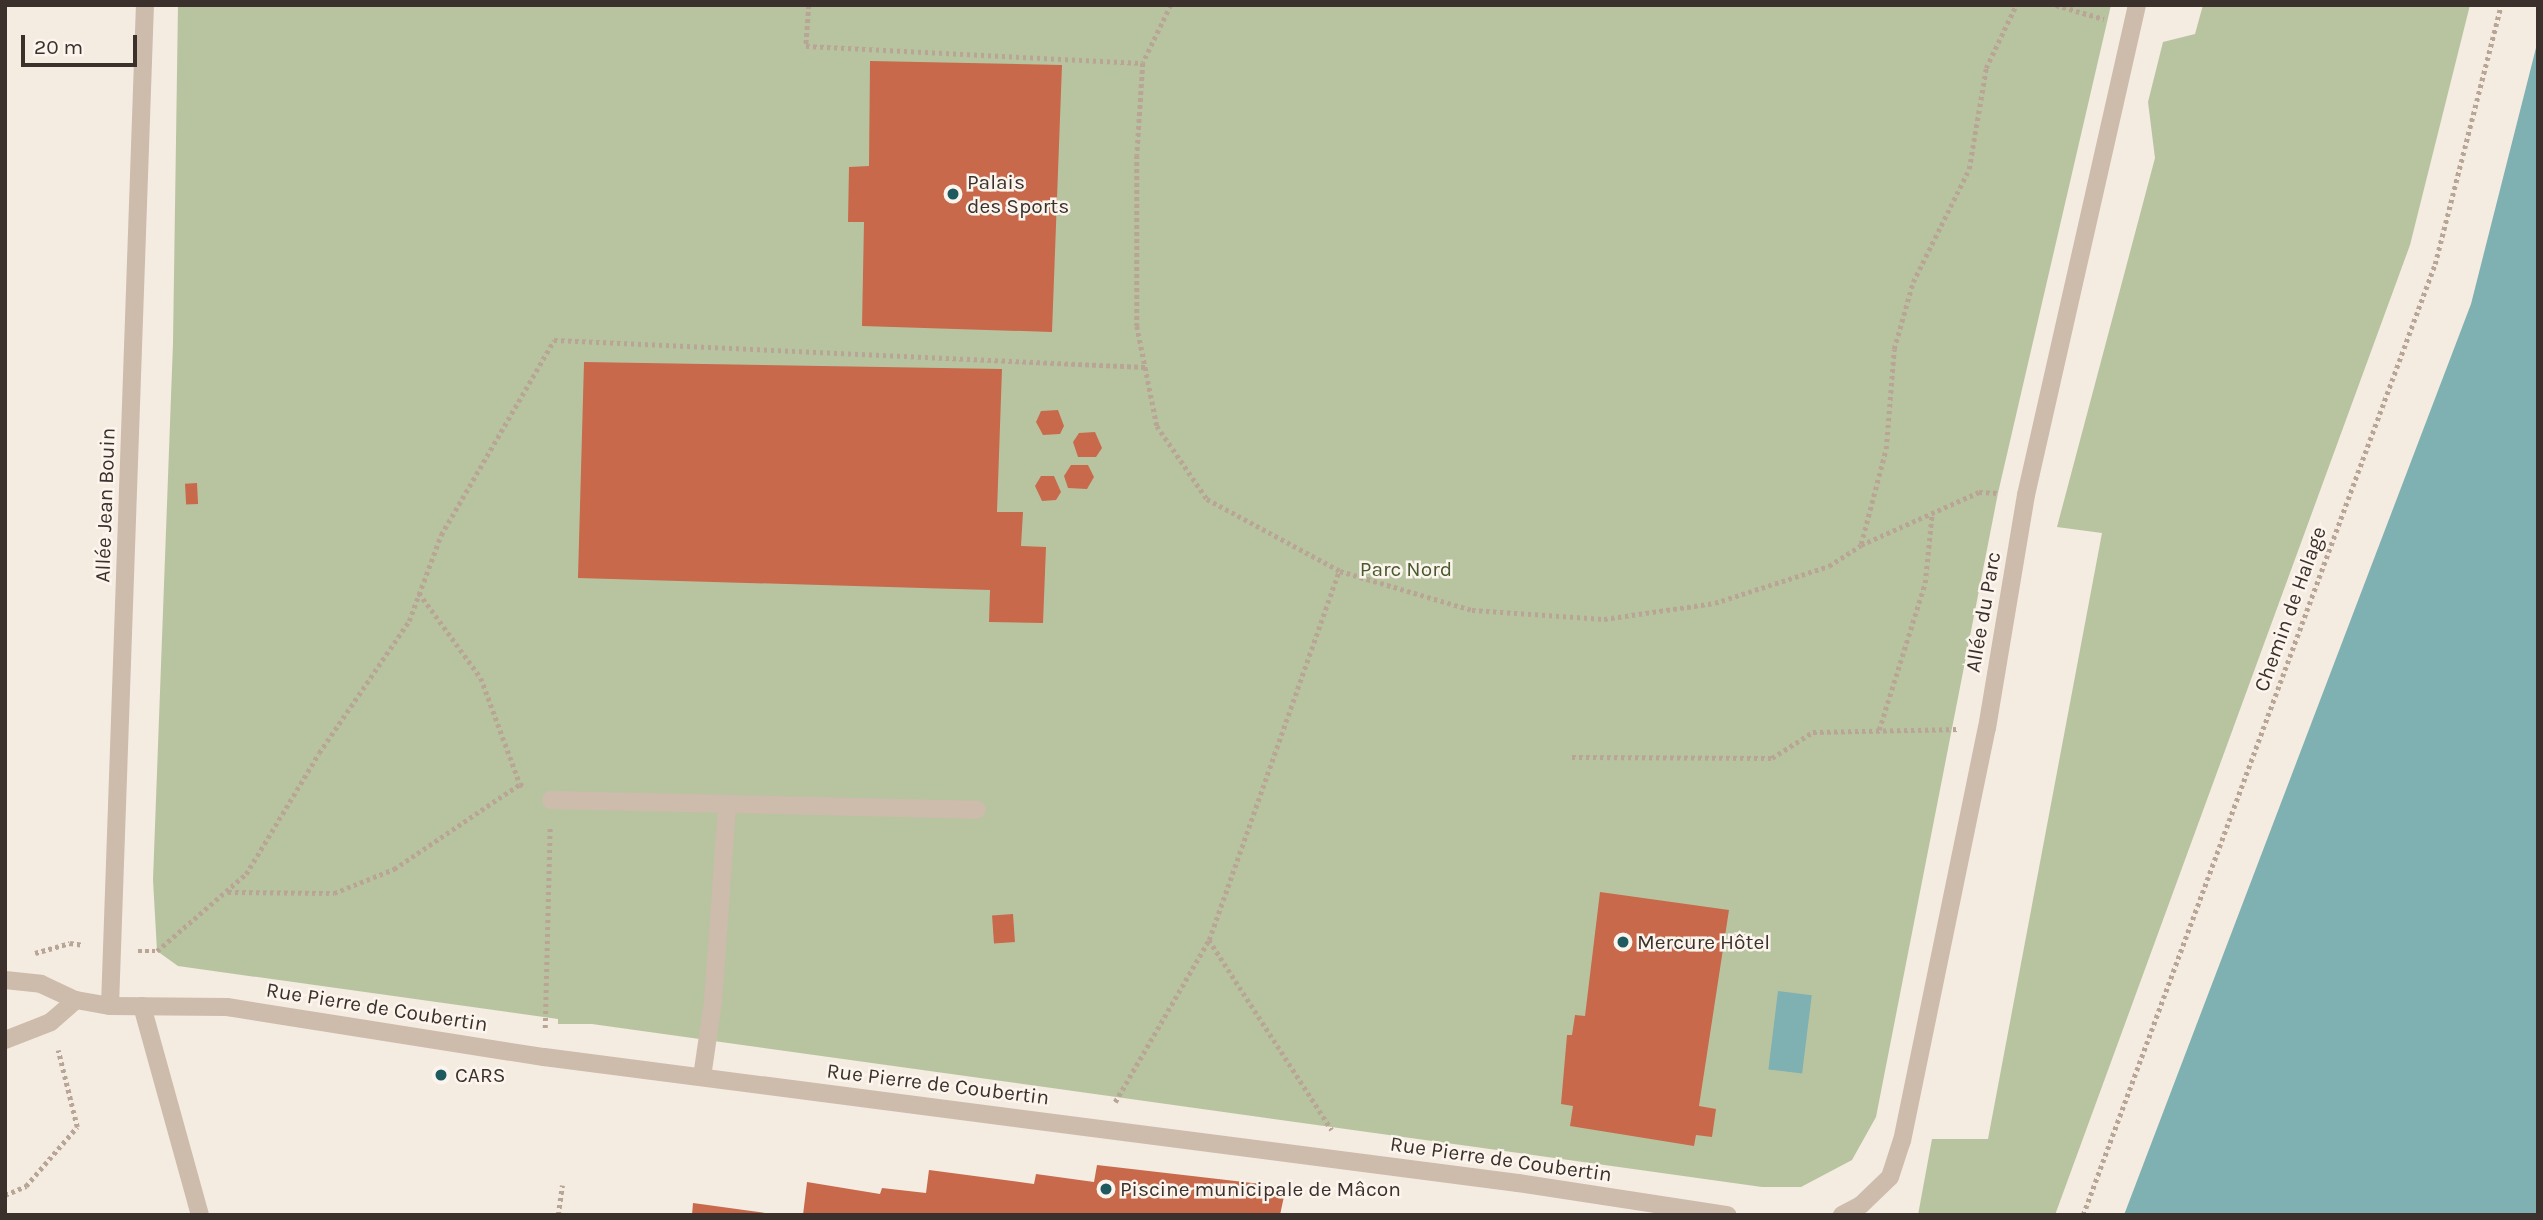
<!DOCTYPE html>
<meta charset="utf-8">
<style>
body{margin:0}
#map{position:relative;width:2543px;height:1220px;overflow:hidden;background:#f4ebe1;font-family:Karla,sans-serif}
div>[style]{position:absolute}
.green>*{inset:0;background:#b8c4a0}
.water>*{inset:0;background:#7fb0b2;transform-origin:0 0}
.building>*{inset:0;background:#c8694b;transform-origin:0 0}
.path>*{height:4.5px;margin-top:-2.25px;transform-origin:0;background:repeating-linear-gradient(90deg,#b9a596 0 3.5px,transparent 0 7px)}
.lane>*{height:18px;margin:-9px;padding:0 9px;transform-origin:9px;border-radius:9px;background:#cdbbac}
.street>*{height:18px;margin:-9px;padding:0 9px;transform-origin:9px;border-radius:9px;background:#cdbbac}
.dots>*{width:19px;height:19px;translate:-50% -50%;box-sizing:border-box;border:4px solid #fbf5ee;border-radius:50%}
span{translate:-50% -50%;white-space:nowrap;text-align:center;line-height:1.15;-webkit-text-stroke:5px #fbf5ee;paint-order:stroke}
.poi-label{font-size:21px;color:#3b302b}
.left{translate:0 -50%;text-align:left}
.street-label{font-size:21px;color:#3b302b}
.park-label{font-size:21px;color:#4a5a2e}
.frame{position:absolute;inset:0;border:7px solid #3b302b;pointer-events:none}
.scale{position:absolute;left:21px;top:35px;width:116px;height:32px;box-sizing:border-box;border:4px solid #3b302b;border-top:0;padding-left:9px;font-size:21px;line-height:24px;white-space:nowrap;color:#3b302b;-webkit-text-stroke:5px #fbf5ee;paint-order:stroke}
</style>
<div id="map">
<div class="green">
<i style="clip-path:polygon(178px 5px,2111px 5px,1998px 493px,1876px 1117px,1852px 1160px,1801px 1187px,1762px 1187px,592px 1024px,558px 1024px,558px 1019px,178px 966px,157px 951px,153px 880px,173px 343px)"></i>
<i style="clip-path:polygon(2203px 5px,2470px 5px,2410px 245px,2055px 1215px,1918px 1215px,1932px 1139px,1988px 1139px,2102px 533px,2057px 527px,2155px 158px,2148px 102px,2163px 42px,2195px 34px)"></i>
</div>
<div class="water">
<i style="clip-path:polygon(2538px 40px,2538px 1215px,2124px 1215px,2471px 304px)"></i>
<i style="left:1778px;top:991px;width:34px;height:79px;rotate:7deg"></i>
</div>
<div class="building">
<i style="clip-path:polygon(870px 61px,1062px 65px,1052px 332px,862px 326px,864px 222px,848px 222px,849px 167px,869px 166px)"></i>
<i style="clip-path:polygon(584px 362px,1002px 369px,997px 512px,1023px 512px,1021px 546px,1046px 547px,1043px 623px,989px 622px,990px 590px,578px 578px)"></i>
<i style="clip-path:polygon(1058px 410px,1064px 426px,1060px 434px,1043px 435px,1036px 422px,1041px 411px)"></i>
<i style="clip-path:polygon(1095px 432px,1102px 448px,1096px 457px,1078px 457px,1073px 442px,1079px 433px)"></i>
<i style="clip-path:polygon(1071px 465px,1088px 465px,1094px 477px,1087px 489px,1068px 488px,1064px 476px)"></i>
<i style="clip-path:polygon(1041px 476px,1054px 476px,1061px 492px,1056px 500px,1042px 501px,1035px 486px)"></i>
<i style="left:197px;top:483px;width:21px;height:12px;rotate:87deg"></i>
<i style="clip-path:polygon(1600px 892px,1729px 910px,1699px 1106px,1716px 1109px,1712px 1137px,1696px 1135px,1694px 1146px,1570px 1126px,1573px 1106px,1561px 1104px,1567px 1035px,1572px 1035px,1575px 1015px,1585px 1016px)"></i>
<i style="left:1013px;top:914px;width:28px;height:21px;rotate:86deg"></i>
<i style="clip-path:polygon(1097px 1165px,1286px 1187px,1280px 1215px,803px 1215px,807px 1182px,880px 1194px,882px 1188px,926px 1193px,929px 1170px,1034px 1184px,1036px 1174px,1094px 1182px)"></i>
<i style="clip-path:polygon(693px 1203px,765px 1213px,765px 1215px,692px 1215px)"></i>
</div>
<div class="path">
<i style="left:809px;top:5px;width:41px;rotate:94.2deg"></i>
<i style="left:806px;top:46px;width:337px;rotate:2.9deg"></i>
<i style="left:1171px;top:5px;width:64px;rotate:115.8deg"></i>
<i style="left:1143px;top:63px;width:92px;rotate:93.7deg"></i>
<i style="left:1137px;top:155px;width:171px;rotate:90deg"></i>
<i style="left:1137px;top:326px;width:102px;rotate:78.7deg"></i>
<i style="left:1157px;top:426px;width:88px;rotate:55.6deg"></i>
<i style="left:1207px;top:499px;width:151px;rotate:28.4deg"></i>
<i style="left:1340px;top:571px;width:138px;rotate:16.5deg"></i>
<i style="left:1472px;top:610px;width:132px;rotate:3.9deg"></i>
<i style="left:1604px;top:619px;width:112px;rotate:-8.2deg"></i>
<i style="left:1715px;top:603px;width:120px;rotate:-18deg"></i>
<i style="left:1829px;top:566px;width:38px;rotate:-33deg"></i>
<i style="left:1861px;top:545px;width:129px;rotate:-24.2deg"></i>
<i style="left:1979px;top:492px;width:21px;rotate:3deg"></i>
<i style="left:2056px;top:5px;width:50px;rotate:16.3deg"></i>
<i style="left:1861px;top:544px;width:98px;rotate:-75.3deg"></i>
<i style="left:1886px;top:449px;width:100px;rotate:-85.4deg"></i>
<i style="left:1894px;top:349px;width:70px;rotate:-74.2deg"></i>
<i style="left:1913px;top:282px;width:126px;rotate:-63.6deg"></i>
<i style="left:1969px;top:169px;width:102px;rotate:-80.4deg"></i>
<i style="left:1986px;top:68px;width:70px;rotate:-64.5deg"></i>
<i style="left:419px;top:593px;width:105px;rotate:53.9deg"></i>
<i style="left:481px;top:678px;width:113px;rotate:69.8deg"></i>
<i style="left:1879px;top:730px;width:154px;rotate:-72.6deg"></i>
<i style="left:1925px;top:583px;width:70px;rotate:-84.3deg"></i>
<i style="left:1572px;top:757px;width:200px;rotate:0.3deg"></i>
<i style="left:1772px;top:758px;width:49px;rotate:-32.4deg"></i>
<i style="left:1813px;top:732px;width:146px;rotate:-1.2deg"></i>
<i style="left:228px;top:892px;width:106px;rotate:0.5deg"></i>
<i style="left:334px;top:893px;width:65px;rotate:-21.8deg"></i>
<i style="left:394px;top:869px;width:152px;rotate:-34deg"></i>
<i style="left:520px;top:784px;width:7px;rotate:27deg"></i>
<i style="left:1209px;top:940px;width:226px;rotate:57.1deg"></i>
<i style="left:138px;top:951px;width:19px"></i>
<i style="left:157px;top:951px;width:118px;rotate:-40.9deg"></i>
<i style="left:246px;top:874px;width:141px;rotate:-58.9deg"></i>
<i style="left:319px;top:753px;width:160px;rotate:-55.7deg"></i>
<i style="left:409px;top:621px;width:92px;rotate:-69.6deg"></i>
<i style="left:441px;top:535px;width:225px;rotate:-59.9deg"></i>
<i style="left:554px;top:340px;width:592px;rotate:2.62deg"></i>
<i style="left:35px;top:953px;width:36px;rotate:-16deg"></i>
<i style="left:70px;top:943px;width:14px;rotate:8deg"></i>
<i style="left:545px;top:1028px;width:202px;rotate:-88.6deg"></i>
<i style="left:1115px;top:1102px;width:187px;rotate:-59.9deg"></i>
<i style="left:1209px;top:940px;width:391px;rotate:-70.6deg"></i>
<i style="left:5px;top:1195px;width:23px;rotate:-23deg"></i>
<i style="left:26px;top:1186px;width:78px;rotate:-49.2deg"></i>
<i style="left:77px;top:1127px;width:79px;rotate:-103.9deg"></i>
<i style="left:558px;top:1215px;width:30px;rotate:-82deg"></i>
<i style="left:2083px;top:1215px;width:1014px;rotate:-69.69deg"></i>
<i style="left:2435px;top:264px;width:267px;rotate:-75.7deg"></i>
</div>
<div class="lane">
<i style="left:551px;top:800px;width:426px;rotate:1.3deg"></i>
<i style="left:142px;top:1006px;width:217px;rotate:74.5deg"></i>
<i style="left:702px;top:1077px;width:76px;rotate:-81.7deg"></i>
<i style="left:713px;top:1002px;width:196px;rotate:-85.9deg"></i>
</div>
<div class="street">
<i style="left:5px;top:980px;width:36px;rotate:6deg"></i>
<i style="left:41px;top:984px;width:38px;rotate:25deg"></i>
<i style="left:76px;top:1000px;width:33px;rotate:139deg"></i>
<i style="left:51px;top:1022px;width:49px;rotate:158.6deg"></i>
<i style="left:76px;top:1000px;width:35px;rotate:10deg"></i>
<i style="left:110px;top:1006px;width:117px;rotate:0.5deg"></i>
<i style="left:227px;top:1007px;width:321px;rotate:9deg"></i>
<i style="left:544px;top:1057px;width:982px;rotate:7.37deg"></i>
<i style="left:1518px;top:1183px;width:212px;rotate:8.7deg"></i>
<i style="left:110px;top:1006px;width:1002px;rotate:-88deg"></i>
<i style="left:1842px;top:1215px;width:21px;rotate:-28deg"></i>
<i style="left:1861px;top:1205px;width:40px;rotate:-44deg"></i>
<i style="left:1890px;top:1177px;width:38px;rotate:-72deg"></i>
<i style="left:1902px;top:1141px;width:422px;rotate:-78.4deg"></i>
<i style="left:1987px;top:728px;width:236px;rotate:-80.5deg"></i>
<i style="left:2026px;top:495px;width:502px;rotate:-77.24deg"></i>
</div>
<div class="dots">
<i style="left:953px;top:194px;background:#1f5a5e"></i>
<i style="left:1623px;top:942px;background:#1f5a5e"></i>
<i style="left:441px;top:1075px;background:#1f5a5e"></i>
<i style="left:1106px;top:1189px;background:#1f5a5e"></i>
</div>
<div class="poi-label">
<span class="left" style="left:967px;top:194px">Palais<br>des Sports</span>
<span class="left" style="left:1637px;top:942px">Mercure Hôtel</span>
<span class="left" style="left:455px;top:1075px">CARS</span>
<span class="left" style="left:1120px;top:1189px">Piscine municipale de Mâcon</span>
</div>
<div class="street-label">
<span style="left:105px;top:505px;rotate:-88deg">Allée Jean Bouin</span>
<span style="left:2290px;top:609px;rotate:-70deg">Chemin de Halage</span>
<span style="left:1983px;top:612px;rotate:-80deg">Allée du Parc</span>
<span style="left:377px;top:1007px;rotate:9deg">Rue Pierre de Coubertin</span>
<span style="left:938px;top:1084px;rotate:7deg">Rue Pierre de Coubertin</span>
<span style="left:1501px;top:1159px;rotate:8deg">Rue Pierre de Coubertin</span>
</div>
<div class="park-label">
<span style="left:1406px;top:569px">Parc Nord</span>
</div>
<div class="frame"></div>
<div class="scale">20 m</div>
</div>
